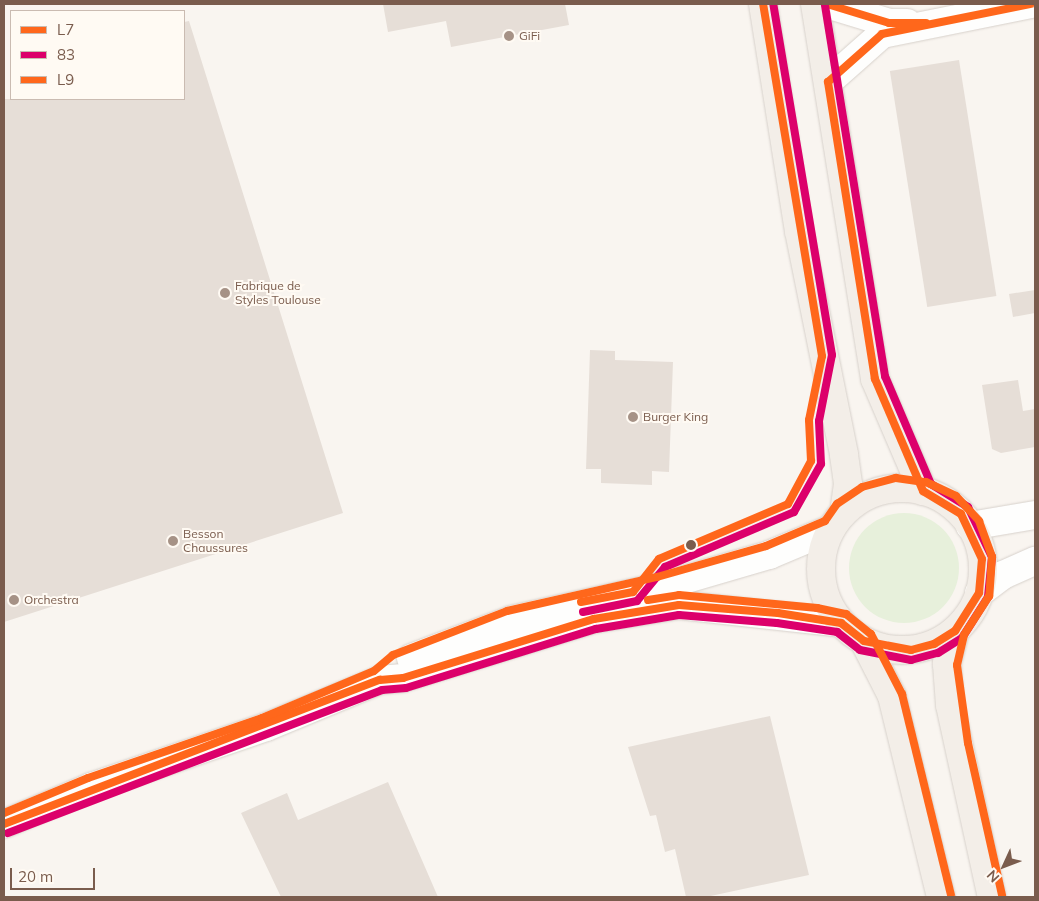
<!DOCTYPE html>
<style>
body{margin:0}
#map{position:relative;width:1039px;height:901px;overflow:hidden;background:#f9f5f0;font-family:Mulish,sans-serif}
div>[style]{position:absolute}
.green>*{inset:0;background:#e7f0db}
.round{border-radius:50%}
.building>*{inset:0;background:#e6ded7;transform-origin:0 0}
.roads{filter:drop-shadow(0 0 1px #d7d1cb) drop-shadow(0 0 1px #d7d1cb)}
.minor>*{height:28px;margin:-14px;padding:0 14px;transform-origin:14px;border-radius:14px;background:#fefefd}
.major>*{height:28px;margin:-14px;padding:0 14px;transform-origin:14px;border-radius:14px;background:#f3eee8}
.major>.ring{margin:-14px;padding:0;box-sizing:content-box;background:none;border:28px solid #f3eee8;border-radius:50%}
.bus-1>*{height:8px;margin:-4px;padding:0 4px;transform-origin:4px;border-radius:4px;background:#ff671b}
.bus-2>*{height:8px;margin:-4px;padding:0 4px;transform-origin:4px;border-radius:4px;background:#dc006b}
.bus-3>*{height:8px;margin:-4px;padding:0 4px;transform-origin:4px;border-radius:4px;background:#ff671b}
.dots>*{width:14px;height:14px;translate:-50% -50%;box-sizing:border-box;border:2px solid #fffaf3;border-radius:50%}
span{translate:-50% -50%;white-space:nowrap;text-align:center;line-height:1.15;-webkit-text-stroke:4px #fffaf3;paint-order:stroke}
.poi-label{font-size:12px;color:#7a5c4d}
.left{translate:0 -50%;text-align:left}
.frame{position:absolute;inset:0;border:5px solid #7a5c4d;pointer-events:none}
.legend{position:absolute;left:10px;top:10px;width:175px;height:90px;box-sizing:border-box;background:#fffaf3;border:1px solid #cabbb1;margin:0;padding:6px 9px;list-style:none;font-size:15px;color:#7a5c4d}
.legend li{display:flex;align-items:center;gap:10px;height:25px}
.legend b{width:25px;border:1px solid #cabbb1}
.north{position:absolute;left:979px;top:841px;width:50px;height:50px;-webkit-text-stroke:4px #fffaf3;paint-order:stroke;rotate:227deg;font-size:14px;font-weight:700;line-height:20px;text-align:center;color:#7a5c4d}
.north::after{content:'';display:block;margin:auto;width:18px;height:22px;background:#7a5c4d;clip-path:polygon(50% 0,100% 100%,50% 72%,0 100%)}
.scale{position:absolute;left:10px;top:868px;width:85px;height:22px;box-sizing:border-box;border:2px solid #7a5c4d;border-top:0;padding-left:6px;font-size:15px;line-height:18px;white-space:nowrap;color:#7a5c4d;-webkit-text-stroke:4px #fffaf3;paint-order:stroke}
</style>
<div id="map">
<div class="green">
<i class="round" style="left:849px;top:513px;width:110px;height:110px"></i>
</div>
<div class="building">
<i style="clip-path:polygon(383px 4px,565px 4px,569px 25px,451px 47px,446px 21px,388px 32px)"></i>
<i style="clip-path:polygon(189px 21px,343px 513px,4px 622px,4px 99px,184px 99px,184px 22px)"></i>
<i style="left:959px;top:60px;width:239px;height:70px;rotate:81deg"></i>
<i style="clip-path:polygon(1035px 290px,1035px 313px,1013px 317px,1009px 294px)"></i>
<i style="clip-path:polygon(590px 350px,615px 351px,615px 360px,673px 362px,669px 472px,652px 471px,652px 485px,601px 483px,601px 469px,586px 469px)"></i>
<i style="clip-path:polygon(1018px 380px,1023px 411px,1035px 409px,1035px 447px,1001px 453px,992px 449px,982px 385px)"></i>
<i style="clip-path:polygon(770px 716px,809px 875px,706px 897px,686px 897px,675px 849px,665px 852px,656px 815px,650px 816px,628px 747px)"></i>
<i style="clip-path:polygon(388px 782px,438px 897px,281px 897px,241px 813px,287px 793px,298px 820px)"></i>
</div>
<div class="roads">
<div class="minor">
<i style="left:827px;top:4px;width:65px;rotate:17deg"></i>
<i style="left:889px;top:23px;width:18px"></i>
<i style="left:828px;top:82px;width:72px;rotate:-41.6deg"></i>
<i style="left:882px;top:34px;width:152px;rotate:-11.4deg"></i>
<i style="left:970px;top:526px;width:66px;rotate:-9.6deg"></i>
<i style="left:979px;top:593px;width:30px;rotate:-37deg"></i>
<i style="left:1003px;top:575px;width:35px;rotate:-24deg"></i>
<i style="left:411px;top:658px;width:107px;rotate:-20.8deg"></i>
<i style="left:511px;top:620px;width:152px;rotate:-12.6deg"></i>
<i style="left:659px;top:587px;width:115px;rotate:-16.2deg"></i>
<i style="left:769px;top:555px;width:67px;rotate:-22.8deg"></i>
<i style="left:4px;top:824px;width:95px;rotate:-23deg"></i>
<i style="left:91px;top:787px;width:185px;rotate:-18.9deg"></i>
<i style="left:266px;top:727px;width:123px;rotate:-22.4deg"></i>
<i style="left:380px;top:680px;width:23px;rotate:-5deg"></i>
<i style="left:403px;top:678px;width:200px;rotate:-17.2deg"></i>
<i style="left:594px;top:619px;width:86px;rotate:-9.4deg"></i>
<i style="left:679px;top:605px;width:163px;rotate:6.3deg"></i>
</div>
<div class="major">
<i style="left:763px;top:4px;width:230px;rotate:81deg"></i>
<i style="left:799px;top:231px;width:228px;rotate:78.6deg"></i>
<i style="left:844px;top:455px;width:29px;rotate:82deg"></i>
<i style="left:848px;top:484px;width:28px;rotate:98deg"></i>
<i style="left:815px;top:4px;width:380px;rotate:80.9deg"></i>
<i style="left:875px;top:379px;width:122px;rotate:66.8deg"></i>
<i class="ring" style="left:821px;top:488px;width:134px;height:134px"></i>
<i style="left:955px;top:631px;width:34px;rotate:104deg"></i>
<i style="left:947px;top:664px;width:41px;rotate:85.8deg"></i>
<i style="left:950px;top:705px;width:197px;rotate:77.7deg"></i>
<i style="left:864px;top:641px;width:62px;rotate:63deg"></i>
<i style="left:892px;top:696px;width:207px;rotate:76.3deg"></i>
</div>
</div>
<div class="bus-1">
<i style="left:827px;top:4px;width:65px;rotate:17deg"></i>
<i style="left:889px;top:23px;width:37px"></i>
<i style="left:581px;top:602px;width:53px;rotate:-10.9deg"></i>
<i style="left:633px;top:592px;width:42px;rotate:-51.8deg"></i>
<i style="left:659px;top:559px;width:140px;rotate:-23.1deg"></i>
<i style="left:788px;top:504px;width:49px;rotate:-61.9deg"></i>
<i style="left:811px;top:461px;width:41px;rotate:-92.8deg"></i>
<i style="left:809px;top:420px;width:65px;rotate:-78.5deg"></i>
<i style="left:822px;top:356px;width:357px;rotate:-99.5deg"></i>
<i style="left:4px;top:824px;width:403px;rotate:-21deg"></i>
<i style="left:380px;top:680px;width:23px;rotate:-5deg"></i>
<i style="left:403px;top:678px;width:200px;rotate:-17.2deg"></i>
<i style="left:594px;top:619px;width:86px;rotate:-9.4deg"></i>
<i style="left:679px;top:605px;width:99px;rotate:4.6deg"></i>
<i style="left:778px;top:613px;width:64px;rotate:9deg"></i>
<i style="left:841px;top:623px;width:29px;rotate:38deg"></i>
<i style="left:864px;top:641px;width:48px;rotate:10.8deg"></i>
<i style="left:911px;top:650px;width:24px;rotate:-15deg"></i>
<i style="left:934px;top:644px;width:25px;rotate:-32deg"></i>
<i style="left:955px;top:631px;width:45px;rotate:-57.7deg"></i>
<i style="left:979px;top:593px;width:34px;rotate:-85deg"></i>
<i style="left:982px;top:559px;width:50px;rotate:-115deg"></i>
<i style="left:961px;top:514px;width:44px;rotate:-148.8deg"></i>
<i style="left:923px;top:491px;width:122px;rotate:-113.2deg"></i>
<i style="left:875px;top:379px;width:301px;rotate:-99deg"></i>
<i style="left:828px;top:82px;width:72px;rotate:-41.6deg"></i>
<i style="left:882px;top:34px;width:152px;rotate:-11.4deg"></i>
</div>
<div class="bus-2">
<i style="left:583px;top:612px;width:55px;rotate:-11.5deg"></i>
<i style="left:637px;top:601px;width:44px;rotate:-50.5deg"></i>
<i style="left:665px;top:567px;width:140px;rotate:-23.1deg"></i>
<i style="left:794px;top:512px;width:55px;rotate:-60.6deg"></i>
<i style="left:821px;top:464px;width:43px;rotate:-92.7deg"></i>
<i style="left:819px;top:421px;width:67px;rotate:-78.9deg"></i>
<i style="left:832px;top:355px;width:356px;rotate:-99.5deg"></i>
<i style="left:8px;top:833px;width:400px;rotate:-20.9deg"></i>
<i style="left:382px;top:690px;width:24px;rotate:-5deg"></i>
<i style="left:406px;top:688px;width:199px;rotate:-17.3deg"></i>
<i style="left:596px;top:629px;width:84px;rotate:-9.6deg"></i>
<i style="left:679px;top:615px;width:98px;rotate:4.7deg"></i>
<i style="left:777px;top:623px;width:61px;rotate:8.5deg"></i>
<i style="left:837px;top:632px;width:29px;rotate:38deg"></i>
<i style="left:860px;top:650px;width:52px;rotate:11.1deg"></i>
<i style="left:911px;top:660px;width:28px;rotate:-15deg"></i>
<i style="left:938px;top:653px;width:28px;rotate:-32deg"></i>
<i style="left:962px;top:638px;width:49px;rotate:-57.6deg"></i>
<i style="left:988px;top:597px;width:40px;rotate:-84.3deg"></i>
<i style="left:992px;top:557px;width:55px;rotate:-115.6deg"></i>
<i style="left:968px;top:507px;width:44px;rotate:-148.1deg"></i>
<i style="left:931px;top:484px;width:117px;rotate:-113.1deg"></i>
<i style="left:885px;top:376px;width:377px;rotate:-99.2deg"></i>
</div>
<div class="bus-3">
<i style="left:648px;top:600px;width:31px;rotate:-9deg"></i>
<i style="left:679px;top:595px;width:139px;rotate:5.4deg"></i>
<i style="left:817px;top:608px;width:30px;rotate:12deg"></i>
<i style="left:846px;top:614px;width:32px;rotate:39deg"></i>
<i style="left:871px;top:634px;width:68px;rotate:62.7deg"></i>
<i style="left:902px;top:694px;width:207px;rotate:76.3deg"></i>
<i style="left:4px;top:813px;width:91px;rotate:-22.6deg"></i>
<i style="left:88px;top:778px;width:184px;rotate:-19deg"></i>
<i style="left:262px;top:718px;width:121px;rotate:-22.8deg"></i>
<i style="left:374px;top:671px;width:25px;rotate:-40deg"></i>
<i style="left:393px;top:655px;width:122px;rotate:-21.1deg"></i>
<i style="left:507px;top:611px;width:154px;rotate:-12.8deg"></i>
<i style="left:657px;top:577px;width:113px;rotate:-15.9deg"></i>
<i style="left:766px;top:546px;width:64px;rotate:-23deg"></i>
<i style="left:825px;top:521px;width:21px;rotate:-55deg"></i>
<i style="left:837px;top:504px;width:30px;rotate:-34deg"></i>
<i style="left:862px;top:487px;width:35px;rotate:-15deg"></i>
<i style="left:896px;top:478px;width:30px;rotate:8deg"></i>
<i style="left:926px;top:482px;width:33px;rotate:25deg"></i>
<i style="left:956px;top:496px;width:34px;rotate:47deg"></i>
<i style="left:979px;top:521px;width:38px;rotate:70deg"></i>
<i style="left:992px;top:557px;width:39px;rotate:94deg"></i>
<i style="left:989px;top:596px;width:46px;rotate:122.7deg"></i>
<i style="left:964px;top:635px;width:31px;rotate:103deg"></i>
<i style="left:957px;top:665px;width:79px;rotate:82deg"></i>
<i style="left:968px;top:743px;width:156px;rotate:77.4deg"></i>
</div>
<div class="dots">
<i style="left:509px;top:36px;background:#a69286"></i>
<i style="left:225px;top:293px;background:#a69286"></i>
<i style="left:633px;top:417px;background:#a69286"></i>
<i style="left:173px;top:541px;background:#a69286"></i>
<i style="left:691px;top:545px;background:#7a5c4d"></i>
<i style="left:14px;top:600px;background:#a69286"></i>
</div>
<div class="poi-label">
<span class="left" style="left:519px;top:36px">GiFi</span>
<span class="left" style="left:235px;top:293px">Fabrique de<br>Styles Toulouse</span>
<span class="left" style="left:643px;top:417px">Burger King</span>
<span class="left" style="left:183px;top:541px">Besson<br>Chaussures</span>
<span class="left" style="left:24px;top:600px">Orchestra</span>
</div>
<div class="frame"></div>
<ul class="legend">
<li><b style="height:6px;background:#ff671b"></b>L7</li>
<li><b style="height:6px;background:#dc006b"></b>83</li>
<li><b style="height:6px;background:#ff671b"></b>L9</li>
</ul>
<div class="north">N</div>
<div class="scale">20 m</div>
</div>
